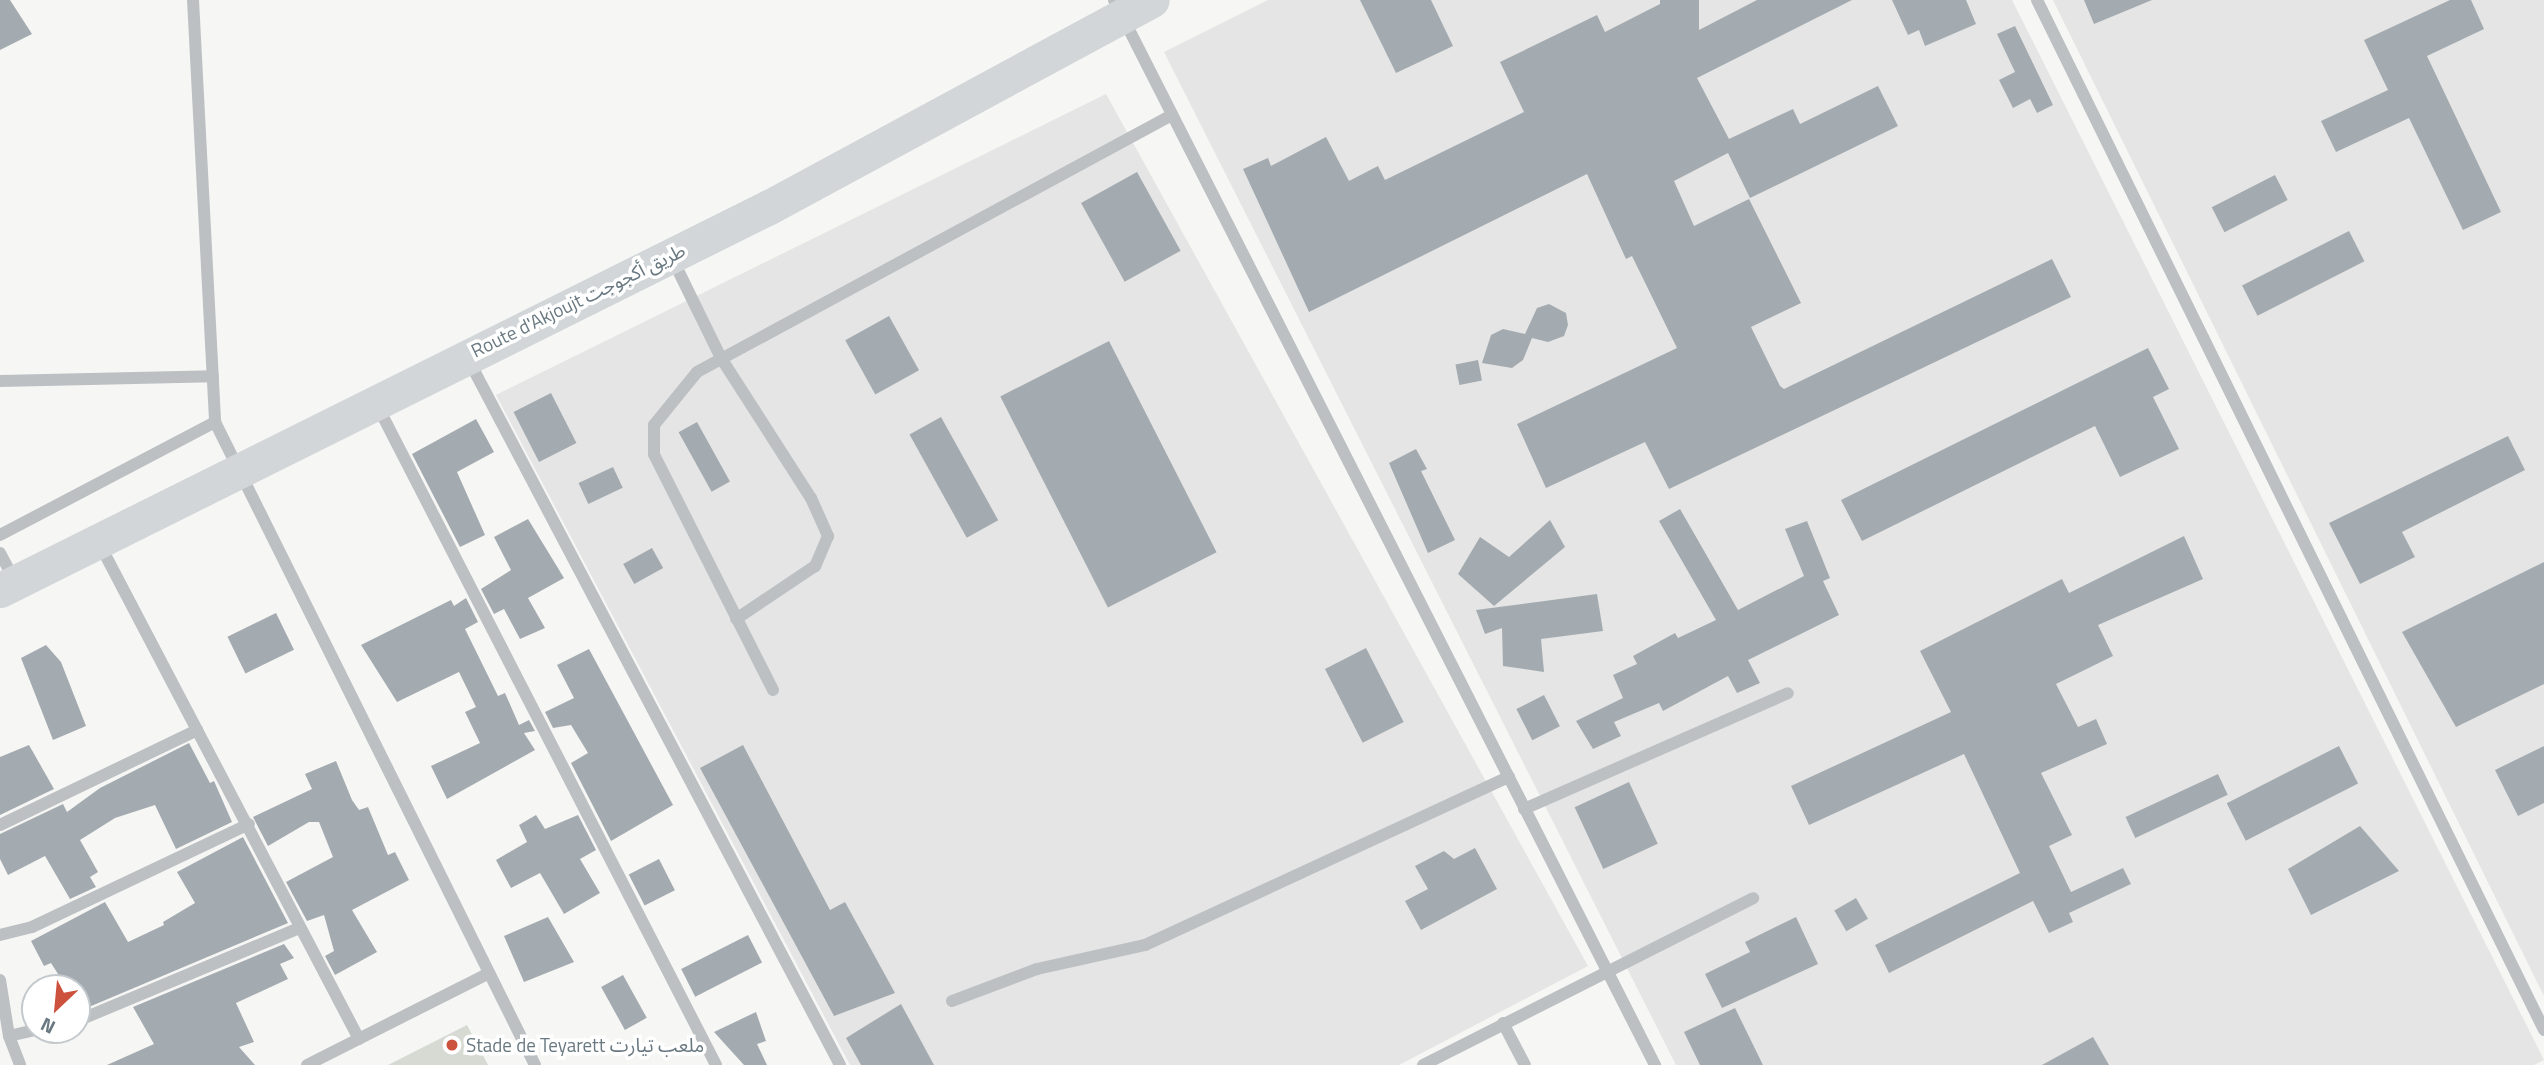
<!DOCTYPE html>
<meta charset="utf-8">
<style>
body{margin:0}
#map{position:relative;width:2544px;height:1065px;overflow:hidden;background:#f6f6f4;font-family:"Titillium Web","Noto Sans Arabic",sans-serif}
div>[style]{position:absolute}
.built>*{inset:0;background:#e4e5e4}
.green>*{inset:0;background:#d6dad3}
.building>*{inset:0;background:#a4abb0;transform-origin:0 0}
.minor>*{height:12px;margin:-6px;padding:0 6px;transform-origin:6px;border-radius:6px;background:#bcc0c3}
.highway>*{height:35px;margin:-17.5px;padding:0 17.5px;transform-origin:17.5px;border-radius:17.5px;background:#d2d6d9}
.dots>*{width:19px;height:19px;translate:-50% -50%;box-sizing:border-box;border:4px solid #fff;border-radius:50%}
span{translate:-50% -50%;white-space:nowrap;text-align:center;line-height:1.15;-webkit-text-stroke:7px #fff;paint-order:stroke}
.street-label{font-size:19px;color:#697881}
.poi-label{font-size:19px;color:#697881}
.left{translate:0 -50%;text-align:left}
.north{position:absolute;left:21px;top:974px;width:70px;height:70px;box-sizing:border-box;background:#fff;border:2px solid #c3c9cd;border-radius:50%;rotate:206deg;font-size:19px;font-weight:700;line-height:28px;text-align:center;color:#697881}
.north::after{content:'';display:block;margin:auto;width:24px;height:32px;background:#cd523d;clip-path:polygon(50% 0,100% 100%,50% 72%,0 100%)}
</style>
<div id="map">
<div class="built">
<i style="clip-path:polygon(1268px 0,2012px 0,2544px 1060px,2534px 1065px,1676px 1065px,1164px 52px)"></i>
<i style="clip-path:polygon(2053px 0,2544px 0,2544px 996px)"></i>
<i style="clip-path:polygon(1106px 94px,1588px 966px,1399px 1065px,850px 1065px,496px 395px)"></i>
</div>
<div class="green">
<i style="clip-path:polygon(467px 1025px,488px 1065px,388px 1065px)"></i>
</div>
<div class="building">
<i style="clip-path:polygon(0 0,10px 0,32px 34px,0 50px)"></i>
<i style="clip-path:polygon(1360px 0,1431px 0,1453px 46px,1396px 73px)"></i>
<i style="clip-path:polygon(1660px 0,1699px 0,1699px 30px,1757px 0,1852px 0,1697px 78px,1729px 139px,1793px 109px,1800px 124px,1878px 86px,1898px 126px,1750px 198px,1728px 153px,1674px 181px,1694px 226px,1749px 199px,1801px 303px,1751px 327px,1780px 386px,1784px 389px,2052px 259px,2071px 297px,1669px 489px,1645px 442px,1546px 488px,1517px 424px,1677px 348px,1632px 256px,1626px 259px,1587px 174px,1309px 312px,1243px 169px,1268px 158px,1271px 166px,1326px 137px,1349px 181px,1378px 166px,1385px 180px,1524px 112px,1500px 62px,1597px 15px,1605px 32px,1660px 4px)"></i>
<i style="clip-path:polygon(1892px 0,1966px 0,1976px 24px,1925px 46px,1919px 30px,1908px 35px)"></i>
<i style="clip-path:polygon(2084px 0,2152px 0,2094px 24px)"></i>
<i style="clip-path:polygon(2450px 0,2471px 0,2484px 29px,2427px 56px,2501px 212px,2463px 230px,2409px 118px,2336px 152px,2321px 121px,2388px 90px,2364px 40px)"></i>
<i style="clip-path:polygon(2015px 26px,2053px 105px,2037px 113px,2030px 99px,2013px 108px,1999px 80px,2015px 72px,1997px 34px)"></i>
<i style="left:1137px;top:172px;width:90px;height:64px;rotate:61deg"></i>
<i style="left:2275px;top:175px;width:28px;height:71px;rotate:63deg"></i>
<i style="left:2349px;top:231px;width:34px;height:120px;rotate:63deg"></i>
<i style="clip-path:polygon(1549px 304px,1566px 313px,1568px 325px,1564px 336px,1548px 342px,1532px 338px,1523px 360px,1512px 368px,1482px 363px,1491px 335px,1503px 329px,1525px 334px,1537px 308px)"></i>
<i style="left:889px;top:316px;width:62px;height:50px;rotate:61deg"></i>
<i style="left:1109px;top:341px;width:237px;height:122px;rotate:63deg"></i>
<i style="clip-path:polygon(2148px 348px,2169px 389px,2153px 397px,2179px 449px,2120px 477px,2095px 426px,1862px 541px,1841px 500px)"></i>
<i style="left:1478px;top:360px;width:21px;height:23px;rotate:79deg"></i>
<i style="left:551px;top:393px;width:56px;height:42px;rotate:63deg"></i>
<i style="left:941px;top:417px;width:118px;height:36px;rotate:61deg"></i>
<i style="clip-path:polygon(476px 419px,494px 452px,457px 472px,485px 535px,460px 547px,412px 454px)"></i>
<i style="left:697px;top:422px;width:68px;height:21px;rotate:61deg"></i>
<i style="clip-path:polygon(2508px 436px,2525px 470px,2402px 532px,2415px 557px,2360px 584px,2329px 523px)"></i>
<i style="clip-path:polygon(1416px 449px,1427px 469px,1421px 471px,1455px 540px,1428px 553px,1389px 463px)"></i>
<i style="left:613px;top:467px;width:23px;height:38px;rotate:65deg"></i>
<i style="clip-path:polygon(1680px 509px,1738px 610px,1804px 576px,1785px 529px,1807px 521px,1830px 578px,1823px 581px,1839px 615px,1748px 660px,1760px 683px,1737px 693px,1728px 676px,1663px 711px,1659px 703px,1614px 722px,1621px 736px,1593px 749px,1576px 721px,1623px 698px,1613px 675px,1637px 664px,1633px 656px,1675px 633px,1678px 638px,1716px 620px,1659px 521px)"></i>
<i style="clip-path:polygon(528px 519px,564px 578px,528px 598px,545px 628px,520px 639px,504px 609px,494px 614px,481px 589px,511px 570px,494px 537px)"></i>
<i style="clip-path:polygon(1550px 520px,1565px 547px,1494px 606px,1458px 574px,1480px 537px,1509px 557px)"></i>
<i style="clip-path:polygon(2184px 536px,2203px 579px,2098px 625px,2113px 656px,2056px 684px,2078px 727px,2096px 719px,2107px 744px,2041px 773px,2072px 835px,2049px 846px,2071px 892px,2123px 868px,2131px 884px,2069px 913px,2073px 922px,2049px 933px,2033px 901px,1889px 973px,1875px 945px,2020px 873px,1964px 754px,1809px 825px,1791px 786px,1951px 712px,1920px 651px,2062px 579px,2069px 593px)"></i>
<i style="left:652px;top:548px;width:23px;height:33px;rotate:61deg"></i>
<i style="clip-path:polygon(2544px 562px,2544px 684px,2456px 727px,2402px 632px)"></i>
<i style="clip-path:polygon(1597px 594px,1603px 631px,1541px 639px,1544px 672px,1503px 666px,1502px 628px,1485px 634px,1476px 610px)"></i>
<i style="clip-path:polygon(466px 598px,478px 622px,465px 629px,498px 696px,505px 693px,519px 725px,529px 720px,535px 731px,524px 733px,535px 750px,447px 799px,431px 766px,480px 743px,465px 712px,476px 707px,459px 672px,397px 702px,361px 645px,451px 600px,454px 606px)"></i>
<i style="left:276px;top:613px;width:41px;height:54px;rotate:64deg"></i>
<i style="clip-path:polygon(46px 645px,61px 662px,86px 726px,53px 740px,21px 658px)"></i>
<i style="left:1366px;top:648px;width:83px;height:46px;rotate:63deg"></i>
<i style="clip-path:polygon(589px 649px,673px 805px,611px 841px,571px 763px,588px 753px,571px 725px,553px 728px,545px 712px,574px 698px,557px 665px)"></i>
<i style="left:1544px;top:695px;width:35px;height:31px;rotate:63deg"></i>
<i style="clip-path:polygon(189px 743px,210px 783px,214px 781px,232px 822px,176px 849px,155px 805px,115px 818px,80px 840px,98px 872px,90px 877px,96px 887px,70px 899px,45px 856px,8px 875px,0 859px,0 834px,63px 804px,67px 812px,100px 788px)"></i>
<i style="clip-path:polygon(29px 745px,54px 789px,0 815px,0 757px)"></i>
<i style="clip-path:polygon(743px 745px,830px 910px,845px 902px,895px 993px,834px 1016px,700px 768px)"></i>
<i style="left:2339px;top:746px;width:42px;height:126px;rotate:63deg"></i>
<i style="clip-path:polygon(2544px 746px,2544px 803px,2518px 816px,2495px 770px)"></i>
<i style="clip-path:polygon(336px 761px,352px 800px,359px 810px,368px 807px,388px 855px,395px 852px,409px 880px,352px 910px,377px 952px,335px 975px,325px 956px,334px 951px,324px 915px,307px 921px,286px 882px,333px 857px,319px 822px,309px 822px,268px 846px,253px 817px,312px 789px,305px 774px)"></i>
<i style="left:2218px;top:774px;width:23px;height:102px;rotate:65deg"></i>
<i style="left:1629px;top:782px;width:68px;height:60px;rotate:65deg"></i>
<i style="clip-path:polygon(536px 815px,545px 829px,578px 815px,596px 850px,580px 859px,600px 893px,564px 914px,540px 873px,511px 888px,496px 860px,527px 842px,519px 825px)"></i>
<i style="clip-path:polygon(2360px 826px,2399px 871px,2311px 915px,2288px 869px)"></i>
<i style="clip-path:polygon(243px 837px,288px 923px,77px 1012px,77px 988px,67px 988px,51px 963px,44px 966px,31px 941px,105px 902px,128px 942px,164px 925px,163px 922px,195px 903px,177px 872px)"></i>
<i style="clip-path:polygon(1475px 848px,1497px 889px,1421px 930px,1405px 901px,1428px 889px,1415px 866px,1444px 851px,1454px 859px)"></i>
<i style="left:659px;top:859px;width:35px;height:34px;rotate:63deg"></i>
<i style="left:1856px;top:898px;width:24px;height:25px;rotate:60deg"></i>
<i style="clip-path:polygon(548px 917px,574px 962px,524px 982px,504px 936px)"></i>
<i style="clip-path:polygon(1796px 917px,1818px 964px,1722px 1008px,1705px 974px,1750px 952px,1745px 942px)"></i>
<i style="left:748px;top:935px;width:31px;height:75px;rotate:63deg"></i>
<i style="clip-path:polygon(284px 944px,294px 958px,280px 964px,288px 979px,236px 1003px,254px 1042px,239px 1047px,255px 1065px,107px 1065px,154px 1044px,133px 1007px)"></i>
<i style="left:623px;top:975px;width:49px;height:25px;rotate:61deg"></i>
<i style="clip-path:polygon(901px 1004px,934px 1065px,861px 1065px,846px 1038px)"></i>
<i style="clip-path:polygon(1735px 1008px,1763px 1065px,1700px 1065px,1684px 1032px)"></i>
<i style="clip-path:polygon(756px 1012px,766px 1041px,757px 1044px,767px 1065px,744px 1065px,714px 1032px)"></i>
<i style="clip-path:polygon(2093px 1037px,2109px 1065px,2042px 1065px)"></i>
</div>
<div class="minor">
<i style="left:193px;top:0;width:423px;rotate:87deg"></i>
<i style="left:215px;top:422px;width:718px;rotate:63.54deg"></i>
<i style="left:1114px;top:0;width:1195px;rotate:63.07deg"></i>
<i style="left:2037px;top:0;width:1148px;rotate:63.79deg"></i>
<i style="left:672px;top:258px;width:111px;rotate:63.9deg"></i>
<i style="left:721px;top:358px;width:166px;rotate:57.3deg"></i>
<i style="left:811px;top:498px;width:42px;rotate:65.9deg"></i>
<i style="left:828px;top:536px;width:33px;rotate:113deg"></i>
<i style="left:815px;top:566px;width:95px;rotate:146.1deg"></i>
<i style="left:468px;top:359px;width:798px;rotate:62.21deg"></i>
<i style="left:0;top:381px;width:213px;rotate:-1.3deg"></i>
<i style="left:377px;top:405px;width:742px;rotate:62.81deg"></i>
<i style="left:0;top:535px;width:243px;rotate:-27.7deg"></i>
<i style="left:99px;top:543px;width:560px;rotate:62.34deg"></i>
<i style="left:0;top:553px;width:30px;rotate:62deg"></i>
<i style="left:773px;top:690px;width:264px;rotate:-116.8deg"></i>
<i style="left:654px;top:454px;width:29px;rotate:-90deg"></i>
<i style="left:654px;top:425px;width:68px;rotate:-50.9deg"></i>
<i style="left:697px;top:372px;width:540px;rotate:-28.42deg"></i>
<i style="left:1524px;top:809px;width:288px;rotate:-23.7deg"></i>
<i style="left:0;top:825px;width:219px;rotate:-25.7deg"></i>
<i style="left:0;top:935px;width:33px;rotate:-14deg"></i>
<i style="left:32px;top:927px;width:240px;rotate:-25.4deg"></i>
<i style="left:0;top:980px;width:57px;rotate:80.9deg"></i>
<i style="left:9px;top:1036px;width:31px;rotate:69deg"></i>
<i style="left:952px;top:1001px;width:91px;rotate:-20.6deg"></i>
<i style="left:1037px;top:969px;width:111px;rotate:-12.5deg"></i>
<i style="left:1145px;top:945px;width:401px;rotate:-24.8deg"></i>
<i style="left:77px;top:1021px;width:238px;rotate:-22.7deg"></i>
<i style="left:1503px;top:1023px;width:47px;rotate:62.4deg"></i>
<i style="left:9px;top:1036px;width:27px;rotate:-13deg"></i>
<i style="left:307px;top:1065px;width:204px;rotate:-26.8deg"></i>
<i style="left:1423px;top:1065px;width:370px;rotate:-26.8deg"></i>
</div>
<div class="highway">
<i style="left:0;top:590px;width:859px;rotate:-26.48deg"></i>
<i style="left:769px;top:207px;width:435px;rotate:-28.4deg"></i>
</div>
<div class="dots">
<i style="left:452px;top:1045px;background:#cd523d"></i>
</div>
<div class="street-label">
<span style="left:578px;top:300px;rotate:-26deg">Route d'Akjoujt طريق أكجوجت</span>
</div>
<div class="poi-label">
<span class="left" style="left:466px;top:1045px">Stade de Teyarett ملعب تيارت</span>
</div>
<div class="north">N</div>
</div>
